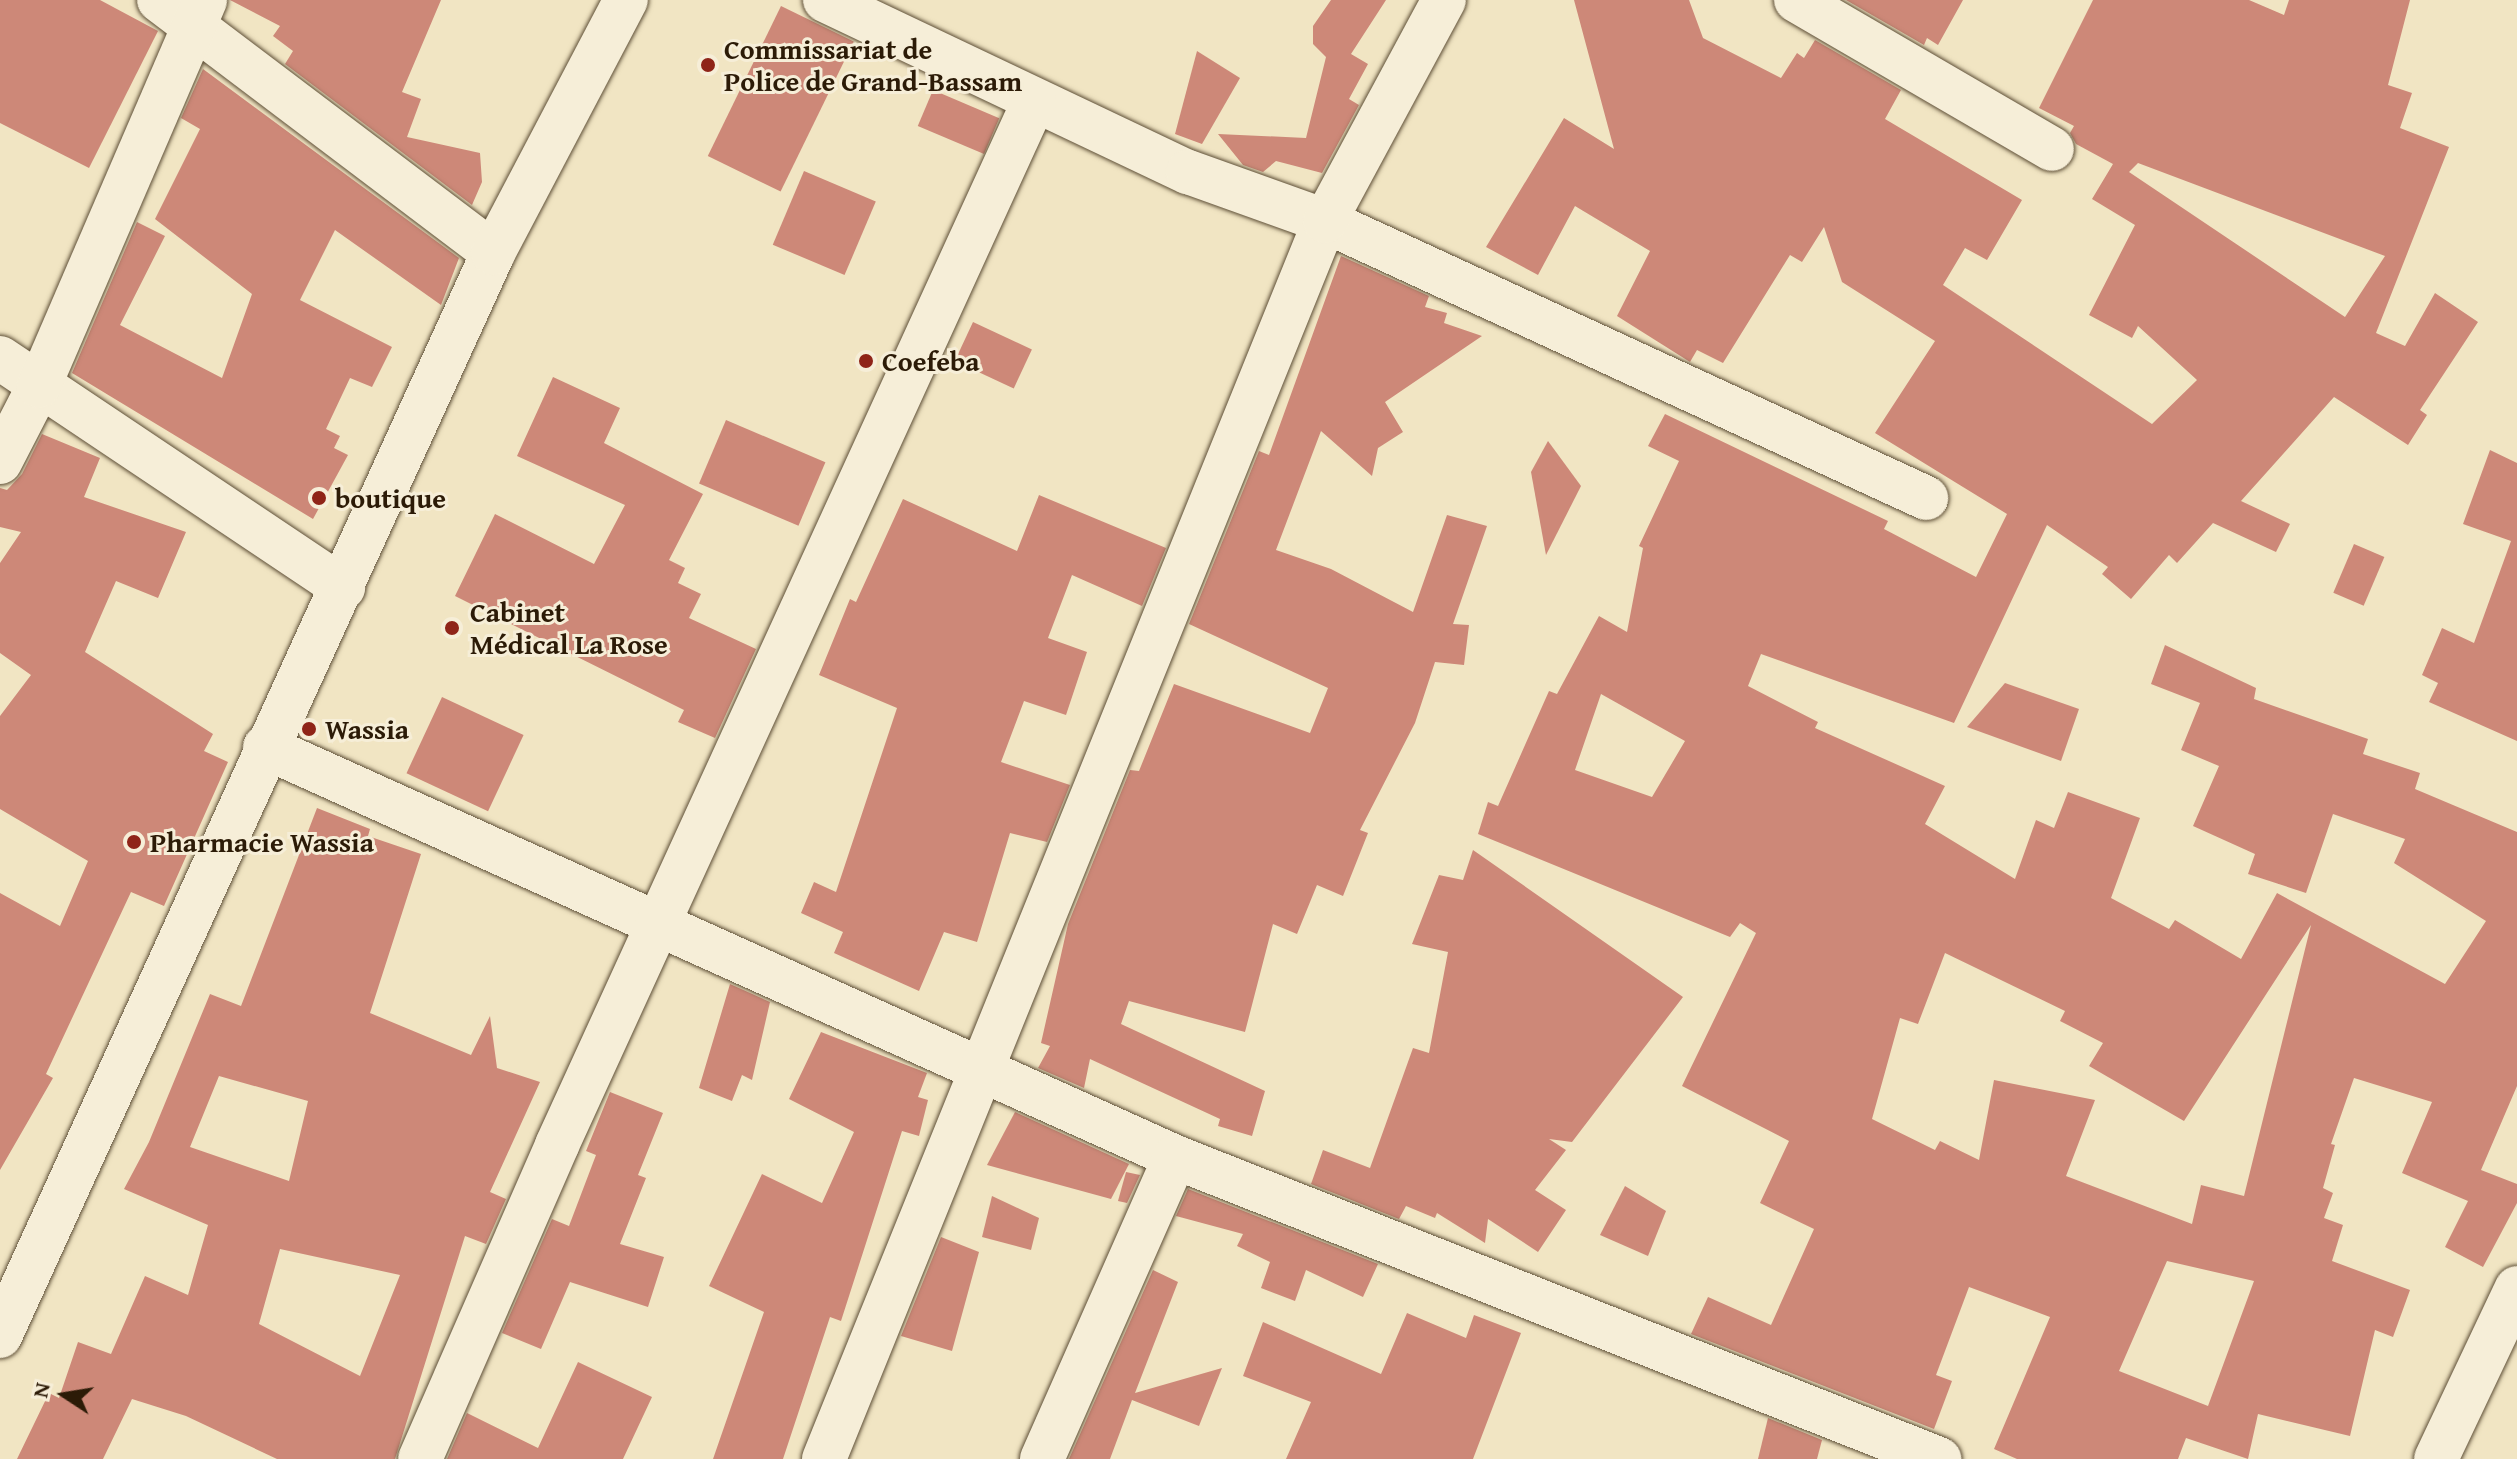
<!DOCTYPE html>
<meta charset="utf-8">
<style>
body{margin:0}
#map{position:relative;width:2517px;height:1459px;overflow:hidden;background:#f1e5c3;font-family:"Gentium Book Plus",serif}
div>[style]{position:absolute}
.building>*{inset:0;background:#cd8878;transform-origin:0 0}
.roads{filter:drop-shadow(0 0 2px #5d4e36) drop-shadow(0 0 2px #5d4e36)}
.minor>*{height:44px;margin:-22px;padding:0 22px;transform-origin:22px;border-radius:22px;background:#f6eed8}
.dots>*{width:22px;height:22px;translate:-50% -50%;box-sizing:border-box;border:4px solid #f6eed8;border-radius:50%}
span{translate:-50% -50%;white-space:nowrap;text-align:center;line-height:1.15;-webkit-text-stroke:6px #f6eed8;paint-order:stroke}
.poi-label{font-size:28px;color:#2c1b07;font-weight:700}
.left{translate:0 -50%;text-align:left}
.north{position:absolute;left:24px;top:1355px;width:80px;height:80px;-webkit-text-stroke:6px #f6eed8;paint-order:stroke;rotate:282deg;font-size:22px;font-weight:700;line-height:32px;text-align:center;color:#2c1b07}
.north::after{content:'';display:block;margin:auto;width:28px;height:36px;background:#2c1b07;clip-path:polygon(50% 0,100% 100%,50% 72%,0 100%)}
</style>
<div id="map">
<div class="building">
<i style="clip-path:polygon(0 0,100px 0,158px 31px,89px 168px,0 123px)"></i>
<i style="clip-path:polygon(230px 0,441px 0,402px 92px,421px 99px,407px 137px,480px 153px,482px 182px,472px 205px,285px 64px,293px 51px,273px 36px,280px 26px)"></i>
<i style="clip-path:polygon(1331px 0,1386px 0,1351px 54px,1368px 64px,1349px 99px,1359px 105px,1322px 173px,1276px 161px,1263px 172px,1243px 165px,1218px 134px,1306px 138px,1326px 57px,1313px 44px,1313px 26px)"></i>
<i style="clip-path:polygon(evenodd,1574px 0,1689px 0,1703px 38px,1781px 78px,1797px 53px,1804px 58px,1815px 40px,1901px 90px,1885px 119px,2022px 200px,1987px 260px,1965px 248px,1943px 285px,2152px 424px,2197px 380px,2138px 326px,2132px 338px,2089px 315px,2135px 225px,2092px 199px,2113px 164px,2076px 144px,2070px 133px,2074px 126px,2039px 108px,2093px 0,2249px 0,2284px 15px,2289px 0,2410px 0,2388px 85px,2412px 93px,2400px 128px,2449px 147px,2376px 333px,2405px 346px,2435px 293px,2478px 322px,2420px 410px,2427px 415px,2408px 445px,2334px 397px,2241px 501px,2290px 524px,2276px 552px,2213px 523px,2177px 563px,2169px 555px,2131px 599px,2102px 574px,2108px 567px,2047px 525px,1954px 723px,1761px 654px,1748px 686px,1818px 722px,1815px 728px,1945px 786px,1925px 824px,2015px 879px,2036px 820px,2054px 828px,2068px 792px,2140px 818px,2111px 898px,2169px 929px,2175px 920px,2241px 959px,2277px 893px,2445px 984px,2486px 921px,2394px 863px,2405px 839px,2333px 814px,2306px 893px,2248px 874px,2255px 854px,2193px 826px,2219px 766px,2181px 750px,2200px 703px,2151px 684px,2165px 645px,2256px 688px,2254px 699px,2368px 739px,2363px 754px,2420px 773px,2415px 789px,2517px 832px,2517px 1086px,2481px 1170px,2517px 1184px,2517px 1203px,2483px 1267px,2445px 1247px,2468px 1201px,2402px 1173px,2432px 1102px,2354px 1078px,2331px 1144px,2335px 1145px,2323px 1188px,2333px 1193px,2324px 1218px,2343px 1225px,2332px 1261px,2410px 1290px,2393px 1337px,2375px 1330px,2350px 1436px,2258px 1414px,2248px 1459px,2186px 1438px,2178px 1459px,2017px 1459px,1994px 1449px,2050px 1317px,1969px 1287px,1936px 1375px,1952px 1381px,1934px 1429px,1691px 1334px,1708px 1297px,1771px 1325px,1814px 1229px,1760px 1203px,1789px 1141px,1682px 1086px,1756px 933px,1740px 923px,1730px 937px,1478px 834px,1488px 802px,1498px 806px,1549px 691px,1557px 694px,1599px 616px,1627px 632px,1643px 548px,1639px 546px,1679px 461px,1648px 446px,1665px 414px,1888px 521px,1884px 529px,1976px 577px,2007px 514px,1875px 433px,1935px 341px,1842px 282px,1824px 227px,1802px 262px,1790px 255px,1723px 363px,1697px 350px,1690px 362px,1617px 316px,1650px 251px,1575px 206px,1538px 275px,1486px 247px,1564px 118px,1614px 149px,1574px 0,2138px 163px,2385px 256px,2345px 317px,2129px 172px,2138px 163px,1574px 0,1601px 694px,1685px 741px,1652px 797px,1575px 770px,1601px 694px,1574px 0,2311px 925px,2244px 1196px,2201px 1185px,2192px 1224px,2066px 1176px,2095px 1100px,1994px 1080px,1979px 1160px,1940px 1141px,1935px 1150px,1872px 1119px,1900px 1018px,1918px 1024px,1945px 953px,2065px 1011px,2060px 1021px,2103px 1043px,2089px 1066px,2184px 1121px,2311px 925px,1574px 0,2167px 1261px,2254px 1281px,2208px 1406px,2119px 1371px,2167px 1261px)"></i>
<i style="clip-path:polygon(1846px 0,1963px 0,1938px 45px,1927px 38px,1924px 45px)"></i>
<i style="left:781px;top:6px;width:81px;height:167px;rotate:26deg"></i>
<i style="clip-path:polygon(1197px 51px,1240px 78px,1202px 144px,1175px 134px)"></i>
<i style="clip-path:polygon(203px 69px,459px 258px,441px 305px,335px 230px,300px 300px,392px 347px,372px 387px,350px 378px,326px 429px,340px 436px,334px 448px,348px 455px,313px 519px,72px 373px,137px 222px,165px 236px,120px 325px,222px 378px,252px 294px,155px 219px,200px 129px,181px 118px)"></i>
<i style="left:933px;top:90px;width:72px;height:39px;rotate:23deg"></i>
<i style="left:804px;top:171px;width:78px;height:80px;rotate:23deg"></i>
<i style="clip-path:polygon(1341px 256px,1429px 296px,1425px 307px,1447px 313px,1444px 323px,1482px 336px,1385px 402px,1403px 432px,1378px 448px,1372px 476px,1321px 431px,1276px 550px,1331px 569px,1413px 612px,1447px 515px,1487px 526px,1453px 624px,1469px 625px,1464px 665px,1435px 662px,1415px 723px,1360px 830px,1368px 833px,1343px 896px,1317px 885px,1297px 934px,1273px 924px,1245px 1032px,1129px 1001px,1121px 1024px,1265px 1091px,1252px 1136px,1218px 1126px,1220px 1119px,1090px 1059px,1084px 1088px,1038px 1068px,1050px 1046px,1041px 1043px,1068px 924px,1130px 770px,1139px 771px,1174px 684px,1310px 733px,1328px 688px,1189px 624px,1259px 451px,1269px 455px)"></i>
<i style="left:973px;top:322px;width:65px;height:43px;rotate:25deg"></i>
<i style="clip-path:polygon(553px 377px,620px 408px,604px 443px,703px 494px,669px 560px,685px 568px,678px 583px,701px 594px,689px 618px,756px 649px,715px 738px,678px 722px,684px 710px,455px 596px,495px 514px,594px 564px,625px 505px,517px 456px)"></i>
<i style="left:726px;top:420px;width:108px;height:69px;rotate:23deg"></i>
<i style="clip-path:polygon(42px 434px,100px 458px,84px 497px,186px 532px,158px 598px,116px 581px,85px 652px,213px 734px,204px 751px,228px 762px,164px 906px,131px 892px,46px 1074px,53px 1078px,0 1170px,0 893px,60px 926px,88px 861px,0 809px,0 716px,31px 675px,0 653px,0 563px,21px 532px,0 527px,0 488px,7px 490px,22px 474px)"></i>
<i style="clip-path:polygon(1548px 441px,1581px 486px,1546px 555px,1531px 472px)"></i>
<i style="clip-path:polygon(2490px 450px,2517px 463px,2517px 741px,2429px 702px,2438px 683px,2422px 675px,2442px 628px,2474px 643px,2511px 541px,2463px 524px)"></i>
<i style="clip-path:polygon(1039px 495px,1166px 548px,1142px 606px,1072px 575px,1048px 638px,1087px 652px,1066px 715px,1024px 701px,1001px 762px,1070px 785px,1047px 842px,1010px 833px,977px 942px,944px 932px,919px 991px,834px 953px,843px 932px,801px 913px,814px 882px,836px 892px,897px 708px,819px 675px,850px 599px,856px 602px,903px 499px,1017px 551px)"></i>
<i style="left:2354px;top:544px;width:33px;height:53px;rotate:23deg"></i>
<i style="clip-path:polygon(2005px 683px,2079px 709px,2061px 761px,1967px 727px)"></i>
<i style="left:442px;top:697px;width:90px;height:84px;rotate:25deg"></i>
<i style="clip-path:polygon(evenodd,317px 808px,370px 829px,368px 836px,421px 854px,370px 1013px,471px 1055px,490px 1016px,497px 1068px,540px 1082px,490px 1192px,506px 1199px,486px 1244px,465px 1236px,395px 1459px,277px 1459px,186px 1416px,132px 1399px,103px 1459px,17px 1459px,49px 1393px,59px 1398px,78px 1342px,111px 1354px,145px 1276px,188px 1295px,208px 1225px,124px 1189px,149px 1142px,210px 994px,241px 1006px,317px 808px,219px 1076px,308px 1101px,289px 1181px,190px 1147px,219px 1076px,317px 808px,280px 1249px,400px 1275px,360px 1376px,259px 1324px,280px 1249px)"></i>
<i style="clip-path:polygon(1473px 850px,1683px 997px,1572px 1142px,1549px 1139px,1566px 1150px,1535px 1190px,1566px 1210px,1538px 1252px,1488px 1219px,1485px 1243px,1437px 1213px,1435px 1218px,1406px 1206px,1399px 1219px,1311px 1184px,1323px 1150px,1370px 1168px,1413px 1048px,1429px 1053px,1448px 952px,1412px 944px,1439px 875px,1463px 880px)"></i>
<i style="clip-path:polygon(730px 984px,770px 1002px,752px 1080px,742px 1075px,732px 1101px,699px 1088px)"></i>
<i style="clip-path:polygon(821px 1032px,927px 1073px,918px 1097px,928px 1100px,919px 1136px,902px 1131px,841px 1321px,830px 1317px,783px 1459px,713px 1459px,764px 1312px,709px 1286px,762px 1174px,822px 1203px,854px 1132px,789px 1099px)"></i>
<i style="clip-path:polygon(610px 1092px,663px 1113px,638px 1175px,646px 1178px,620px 1244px,664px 1257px,648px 1307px,570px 1282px,541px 1349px,502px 1333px,552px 1219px,569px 1226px,596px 1155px,586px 1151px)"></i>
<i style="clip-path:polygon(1015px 1112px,1129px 1164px,1111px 1199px,987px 1165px)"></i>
<i style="clip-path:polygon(1126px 1172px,1140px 1175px,1127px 1203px,1118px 1201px)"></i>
<i style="clip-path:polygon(1625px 1186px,1666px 1211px,1648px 1256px,1600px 1235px)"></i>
<i style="clip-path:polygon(1188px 1189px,1378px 1264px,1363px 1297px,1306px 1270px,1295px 1301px,1261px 1288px,1270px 1262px,1237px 1246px,1243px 1234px,1176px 1216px)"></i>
<i style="clip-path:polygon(992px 1196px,1039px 1218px,1031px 1250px,982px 1237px)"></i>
<i style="clip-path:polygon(941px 1237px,979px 1252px,952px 1351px,901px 1336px)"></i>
<i style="clip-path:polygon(1153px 1270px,1178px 1282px,1135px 1393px,1222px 1368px,1199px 1426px,1132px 1400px,1110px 1459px,1069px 1459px)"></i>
<i style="clip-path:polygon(1407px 1313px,1466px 1338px,1474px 1315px,1521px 1333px,1473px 1459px,1286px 1459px,1311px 1402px,1243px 1376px,1263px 1322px,1381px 1374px)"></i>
<i style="clip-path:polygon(578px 1362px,652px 1397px,623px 1459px,447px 1459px,467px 1413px,538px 1448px)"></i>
<i style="clip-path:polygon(1768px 1418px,1822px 1440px,1817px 1459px,1758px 1459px)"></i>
</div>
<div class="roads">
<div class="minor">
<i style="left:159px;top:0;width:419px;rotate:37.1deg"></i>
<i style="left:825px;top:0;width:402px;rotate:25.4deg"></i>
<i style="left:1188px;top:172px;width:145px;rotate:19.7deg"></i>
<i style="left:1325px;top:221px;width:662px;rotate:24.74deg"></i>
<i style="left:1796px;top:0;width:296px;rotate:30.2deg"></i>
<i style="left:0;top:358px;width:413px;rotate:33.8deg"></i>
<i style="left:0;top:462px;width:85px;rotate:-62.8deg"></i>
<i style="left:39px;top:386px;width:420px;rotate:-66.7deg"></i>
<i style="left:265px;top:747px;width:998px;rotate:24.25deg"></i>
<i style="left:1175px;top:1157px;width:822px;rotate:21.57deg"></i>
<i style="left:0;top:1336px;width:1190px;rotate:-65.52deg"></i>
<i style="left:493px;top:253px;width:286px;rotate:-62.3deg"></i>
<i style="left:420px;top:1459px;width:343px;rotate:-66.4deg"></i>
<i style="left:557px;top:1145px;width:1148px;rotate:-65.44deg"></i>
<i style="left:824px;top:1459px;width:1336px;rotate:-67.97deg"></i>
<i style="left:1325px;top:221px;width:251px;rotate:-61.7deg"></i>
<i style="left:1042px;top:1459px;width:330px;rotate:-66.2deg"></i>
<i style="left:2436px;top:1459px;width:189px;rotate:-64.7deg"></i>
</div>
</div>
<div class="dots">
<i style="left:708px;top:65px;background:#8f2418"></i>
<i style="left:866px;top:361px;background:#8f2418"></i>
<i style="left:319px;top:498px;background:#8f2418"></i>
<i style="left:452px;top:628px;background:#8f2418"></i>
<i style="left:309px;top:729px;background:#8f2418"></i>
<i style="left:134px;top:842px;background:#8f2418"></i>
</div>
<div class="poi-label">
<span class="left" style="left:724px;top:65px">Commissariat de<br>Police de Grand-Bassam</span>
<span class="left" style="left:882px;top:361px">Coefeba</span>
<span class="left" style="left:335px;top:498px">boutique</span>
<span class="left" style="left:470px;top:628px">Cabinet<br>Médical La Rose</span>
<span class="left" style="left:325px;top:729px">Wassia</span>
<span class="left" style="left:150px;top:842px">Pharmacie Wassia</span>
</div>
<div class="north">N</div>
</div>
